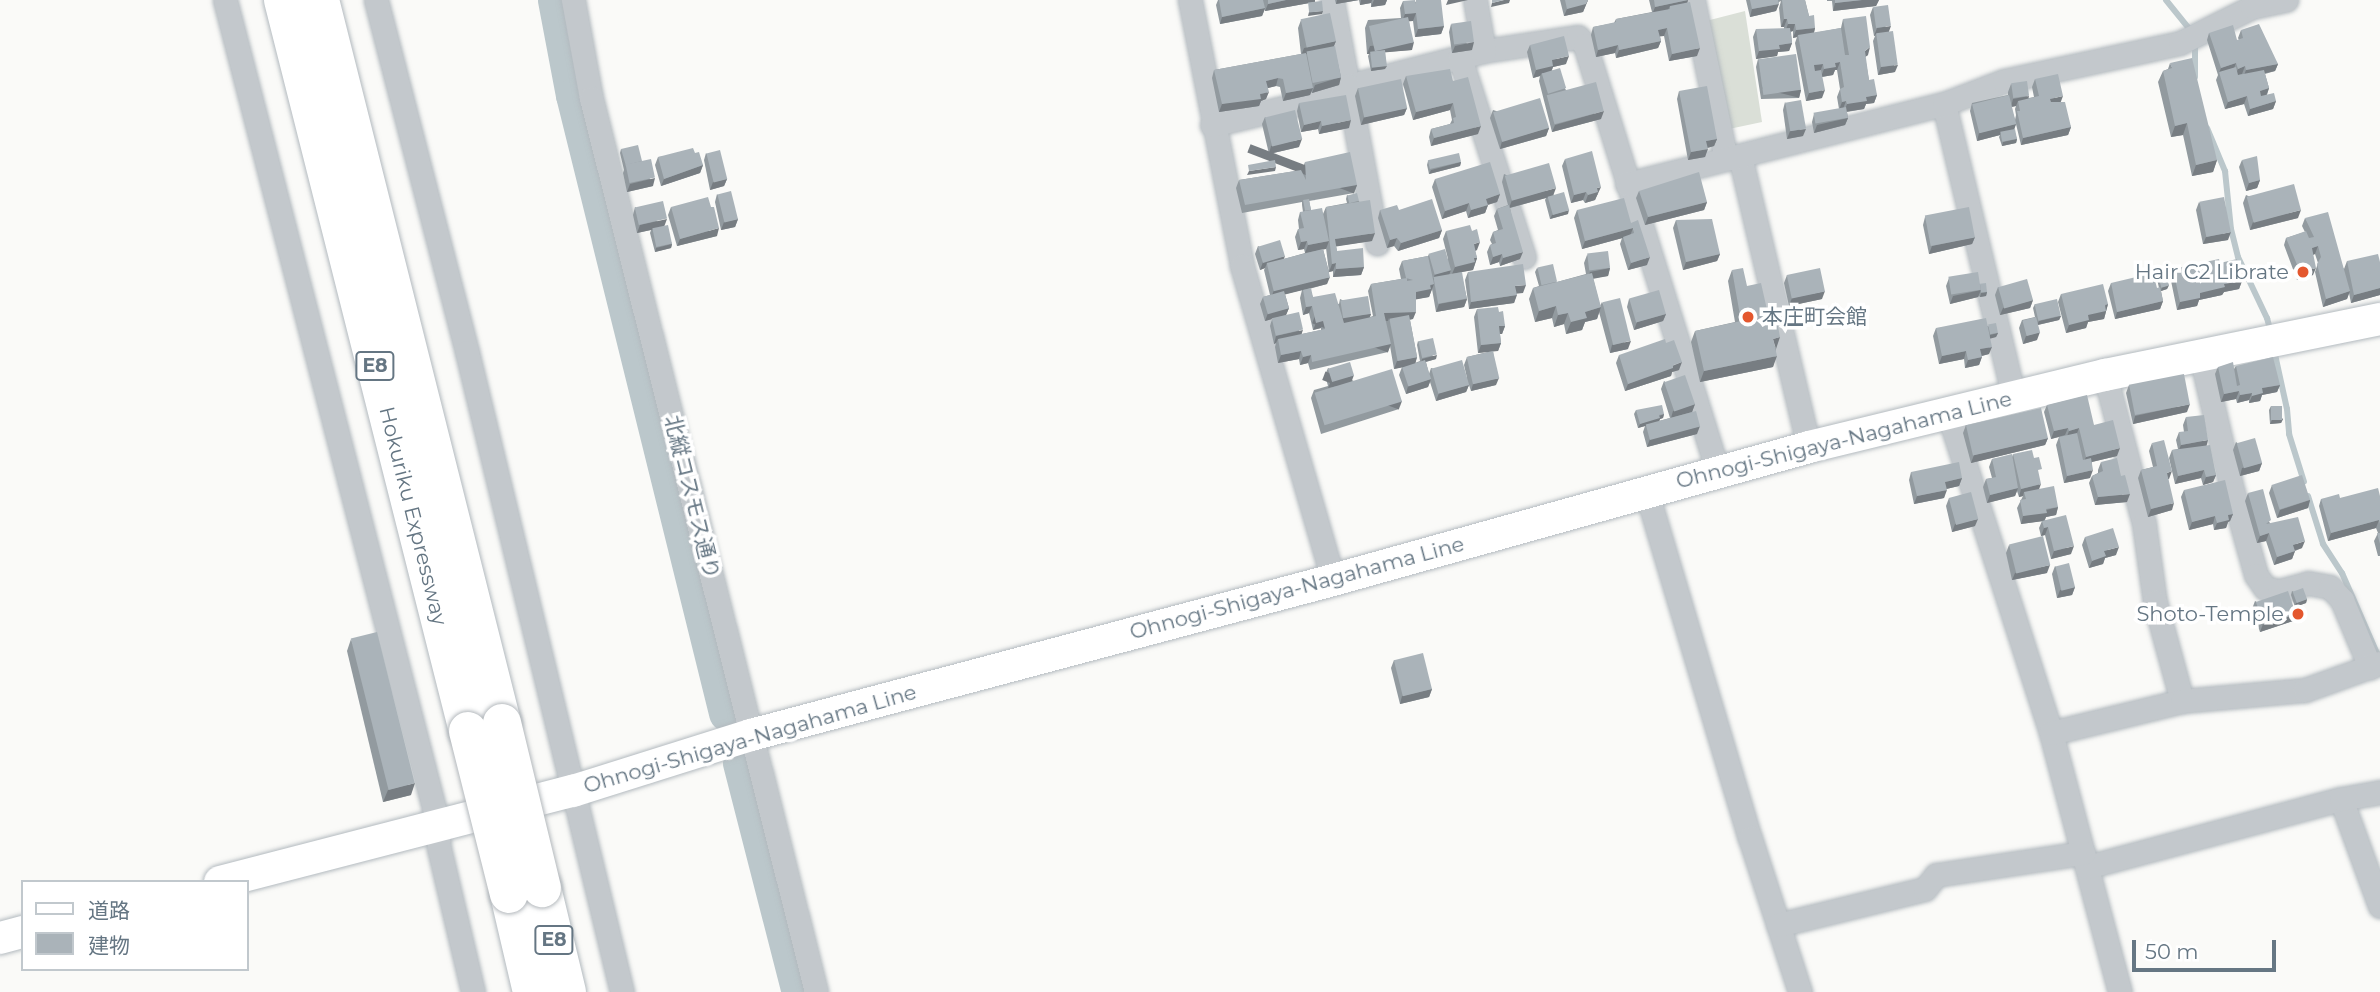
<!DOCTYPE html>
<meta charset="utf-8">
<style>
body{margin:0}
#map{position:relative;width:2380px;height:992px;overflow:hidden;background:#fafaf8;font-family:Montserrat,"Noto Sans JP",sans-serif}
div>[style]{position:absolute}
.green>*{inset:0;background:#dadfd7}
.stream>*{height:6px;margin:-3px;padding:0 3px;transform-origin:3px;border-radius:3px;background:#bbc7cb}
.river>*{height:35px;margin:-17.5px;padding:0 17.5px;transform-origin:17.5px;border-radius:17.5px;background:#bbc7cb}
.roads{filter:drop-shadow(0 0 2px #b3babf) drop-shadow(0 0 2px #b3babf)}
.street>*{height:23px;margin:-11.5px;padding:0 11.5px;transform-origin:11.5px;border-radius:11.5px;background:#c3c8cc}
.secondary>*{height:32px;margin:-16px;padding:0 16px;transform-origin:16px;border-radius:16px;background:#fff}
.highway>*{height:38px;margin:-19px;padding:0 19px;transform-origin:19px;border-radius:19px;background:#fff}
.bridges{filter:drop-shadow(0 0 2px #b4b9bd) drop-shadow(0 0 2px #b4b9bd)}
.highway-bridge>*{height:38px;margin:-19px;padding:0 19px;transform-origin:19px;border-radius:19px;background:#fff}
.wall>*{inset:0;background:#929a9f}
.shaded-wall>*{inset:0;background:#777d82;transform-origin:0 0}
.building>*{inset:0;background:#aab3b9;transform-origin:0 0}
.dots>*{width:19px;height:19px;translate:-50% -50%;box-sizing:border-box;border:4px solid #fff;border-radius:50%}
span{translate:-50% -50%;white-space:nowrap;text-align:center;line-height:1.15;-webkit-text-stroke:7px #fff;paint-order:stroke}
.shield-label span{padding:2px 5px;background:#fff;border:2px solid;border-radius:5px;-webkit-text-stroke-width:0}
.shield-label{font-size:19px;color:#657683;font-weight:700}
.poi-label{font-size:21px;color:#657683}
.right{translate:-100% -50%;text-align:right}
.left{translate:0 -50%;text-align:left}
.street-label{font-size:21px;color:#657683}
.legend{position:absolute;left:21px;top:880px;width:228px;height:91px;box-sizing:border-box;background:#fff;border:2px solid #c1c8cd;margin:0;padding:9px 12px;list-style:none;font-size:21px;color:#657683}
.legend li{display:flex;align-items:center;gap:14px;height:35px}
.legend b{width:35px;border:2px solid #c1c8cd}
.scale{position:absolute;left:2132px;top:940px;width:144px;height:32px;box-sizing:border-box;border:4px solid #657683;border-top:0;padding-left:9px;font-size:21px;line-height:24px;white-space:nowrap;color:#657683;-webkit-text-stroke:5px #fff;paint-order:stroke}
</style>
<div id="map">
<div class="green">
<i style="clip-path:polygon(1745px 11px,1762px 122px,1729px 129px,1706px 21px)"></i>
</div>
<div class="stream">
<i style="left:2166px;top:0;width:38px;rotate:51deg"></i>
<i style="left:2195px;top:44px;width:33px;rotate:90deg"></i>
<i style="left:2207px;top:128px;width:47px;rotate:67.3deg"></i>
<i style="left:2225px;top:171px;width:58px;rotate:84.1deg"></i>
<i style="left:2231px;top:229px;width:29px;rotate:76deg"></i>
<i style="left:2238px;top:257px;width:68px;rotate:64.6deg"></i>
<i style="left:2267px;top:318px;width:16px;rotate:75deg"></i>
<i style="left:2274px;top:350px;width:60px;rotate:77.6deg"></i>
<i style="left:2287px;top:409px;width:25px;rotate:85deg"></i>
<i style="left:2289px;top:434px;width:50px;rotate:72.6deg"></i>
<i style="left:2308px;top:496px;width:50px;rotate:72.6deg"></i>
<i style="left:2323px;top:544px;width:35px;rotate:57deg"></i>
<i style="left:2342px;top:573px;width:93px;rotate:66.5deg"></i>
</div>
<div class="river">
<i style="left:555px;top:0;width:97px;rotate:79.3deg"></i>
<i style="left:573px;top:95px;width:637px;rotate:76.09deg"></i>
<i style="left:740px;top:763px;width:236px;rotate:75.6deg"></i>
</div>
<div class="roads">
<div class="street">
<i style="left:225px;top:0;width:847px;rotate:75.5deg"></i>
<i style="left:437px;top:820px;width:28px;rotate:86deg"></i>
<i style="left:439px;top:848px;width:148px;rotate:76.7deg"></i>
<i style="left:376px;top:0;width:364px;rotate:75.5deg"></i>
<i style="left:467px;top:352px;width:659px;rotate:76.39deg"></i>
<i style="left:573px;top:0;width:100px;rotate:79.6deg"></i>
<i style="left:591px;top:98px;width:922px;rotate:75.87deg"></i>
<i style="left:1190px;top:0;width:271px;rotate:78.9deg"></i>
<i style="left:1242px;top:266px;width:327px;rotate:73.8deg"></i>
<i style="left:1332px;top:0;width:87px;rotate:79.5deg"></i>
<i style="left:1348px;top:86px;width:140px;rotate:-14.4deg"></i>
<i style="left:1484px;top:51px;width:95px;rotate:-8.5deg"></i>
<i style="left:1578px;top:37px;width:11px;rotate:49deg"></i>
<i style="left:1585px;top:45px;width:446px;rotate:72.7deg"></i>
<i style="left:1475px;top:0;width:52px;rotate:80deg"></i>
<i style="left:1693px;top:0;width:162px;rotate:78.3deg"></i>
<i style="left:1460px;top:58px;width:209px;rotate:72.2deg"></i>
<i style="left:1944px;top:104px;width:301px;rotate:76.6deg"></i>
<i style="left:1212px;top:125px;width:106px;rotate:-13.6deg"></i>
<i style="left:1315px;top:100px;width:36px;rotate:-23deg"></i>
<i style="left:1348px;top:86px;width:160px;rotate:79.5deg"></i>
<i style="left:1740px;top:156px;width:299px;rotate:76.7deg"></i>
<i style="left:1627px;top:184px;width:327px;rotate:-14.2deg"></i>
<i style="left:1944px;top:104px;width:64px;rotate:-21deg"></i>
<i style="left:2004px;top:81px;width:180px;rotate:-12.2deg"></i>
<i style="left:2180px;top:43px;width:80px;rotate:-26.6deg"></i>
<i style="left:2252px;top:7px;width:35px;rotate:-12deg"></i>
<i style="left:2201px;top:356px;width:141px;rotate:76.9deg"></i>
<i style="left:2233px;top:493px;width:85px;rotate:74.3deg"></i>
<i style="left:2256px;top:575px;width:16px;rotate:55deg"></i>
<i style="left:2265px;top:588px;width:14px;rotate:12deg"></i>
<i style="left:2279px;top:591px;width:30px;rotate:-15deg"></i>
<i style="left:2308px;top:583px;width:22px;rotate:10deg"></i>
<i style="left:2330px;top:587px;width:18px;rotate:47deg"></i>
<i style="left:2342px;top:600px;width:73px;rotate:67.3deg"></i>
<i style="left:2105px;top:375px;width:154px;rotate:75.3deg"></i>
<i style="left:2144px;top:524px;width:79px;rotate:82deg"></i>
<i style="left:2155px;top:602px;width:103px;rotate:74.7deg"></i>
<i style="left:1948px;top:412px;width:337px;rotate:72.2deg"></i>
<i style="left:2051px;top:733px;width:268px;rotate:75.1deg"></i>
<i style="left:1646px;top:490px;width:363px;rotate:73.4deg"></i>
<i style="left:1750px;top:838px;width:162px;rotate:72deg"></i>
<i style="left:2051px;top:733px;width:135px;rotate:-13.7deg"></i>
<i style="left:2182px;top:701px;width:123px;rotate:-5.1deg"></i>
<i style="left:2305px;top:690px;width:80px;rotate:-19.8deg"></i>
<i style="left:2341px;top:799px;width:114px;rotate:70deg"></i>
<i style="left:2087px;top:867px;width:263px;rotate:-15deg"></i>
<i style="left:2341px;top:799px;width:40px;rotate:-10deg"></i>
<i style="left:1778px;top:925px;width:151px;rotate:-13.8deg"></i>
<i style="left:1925px;top:889px;width:18px;rotate:-52deg"></i>
<i style="left:1936px;top:875px;width:149px;rotate:-8.5deg"></i>
</div>
<div class="secondary">
<i style="left:220px;top:882px;width:365px;rotate:-14.5deg"></i>
<i style="left:573px;top:791px;width:187px;rotate:-17.5deg"></i>
<i style="left:751px;top:735px;width:602px;rotate:-14.91deg"></i>
<i style="left:1333px;top:580px;width:494px;rotate:-15.6deg"></i>
<i style="left:1809px;top:447px;width:305px;rotate:-13.7deg"></i>
<i style="left:2105px;top:375px;width:281px;rotate:-11.5deg"></i>
<i style="left:0;top:938px;width:24px;rotate:-15deg"></i>
</div>
<div class="highway">
<i style="left:283px;top:0;width:754px;rotate:75.8deg"></i>
<i style="left:320px;top:0;width:746px;rotate:75.87deg"></i>
<i style="left:542px;top:888px;width:107px;rotate:76.5deg"></i>
<i style="left:509px;top:894px;width:101px;rotate:76.8deg"></i>
</div>
</div>
<div class="bridges">
<div class="highway-bridge">
<i style="left:502px;top:723px;width:170px;rotate:76.4deg"></i>
<i style="left:468px;top:731px;width:168px;rotate:75.9deg"></i>
</div>
</div>
<div class="wall">
<i style="clip-path:polygon(1218px 0,1315px 0,1315px 2px,1265px 11px,1265px 9px,1262px 16px,1220px 24px,1216px 5px)"></i>
<i style="clip-path:polygon(1335px 0,1387px 0,1385px 5px,1371px 7px,1371px 3px,1360px 5px,1359px 0,1336px 4px)"></i>
<i style="clip-path:polygon(1560px 0,1588px 0,1583px 12px,1564px 16px)"></i>
<i style="clip-path:polygon(1649px 0,1688px 0,1687px 2px,1697px 56px,1669px 61px,1664px 36px,1660px 36px,1661px 41px,1658px 48px,1616px 58px,1615px 53px,1596px 57px,1591px 35px,1593px 27px,1614px 23px,1616px 19px,1652px 12px)"></i>
<i style="clip-path:polygon(1746px 0,1805px 0,1809px 16px,1815px 28px,1814px 33px,1841px 28px,1843px 19px,1868px 55px,1865px 57px,1869px 80px,1877px 95px,1874px 103px,1866px 104px,1864px 109px,1847px 112px,1848px 118px,1845px 125px,1814px 133px,1812px 122px,1814px 114px,1839px 109px,1837px 97px,1840px 89px,1837px 70px,1835px 70px,1833px 75px,1822px 77px,1822px 98px,1806px 101px,1795px 43px,1797px 37px,1793px 38px,1793px 31px,1791px 32px,1792px 43px,1789px 51px,1778px 52px,1777px 56px,1756px 59px,1753px 37px,1756px 29px,1784px 29px,1784px 27px,1781px 27px,1779px 8px,1781px 1px,1779px 2px,1776px 11px,1750px 17px)"></i>
<i style="clip-path:polygon(1827px 0,1879px 0,1876px 6px,1833px 11px,1832px 1px,1827px 1px)"></i>
<i style="clip-path:polygon(1403px 1px,1416px 2px,1444px 26px,1441px 34px,1415px 37px,1413px 21px,1409px 21px,1412px 50px,1385px 52px,1385px 69px,1371px 71px,1368px 56px,1369px 54px,1367px 54px,1365px 28px,1368px 20px,1401px 18px,1400px 8px)"></i>
<i style="clip-path:polygon(1873px 7px,1889px 32px,1895px 72px,1878px 75px,1873px 41px,1875px 36px,1874px 36px,1870px 15px)"></i>
<i style="clip-path:polygon(1301px 20px,1336px 41px,1334px 46px,1341px 77px,1339px 85px,1312px 93px,1311px 91px,1310px 95px,1283px 101px,1280px 87px,1276px 86px,1268px 88px,1266px 99px,1261px 101px,1259px 106px,1219px 112px,1212px 78px,1214px 70px,1301px 54px,1298px 28px)"></i>
<i style="clip-path:polygon(1451px 24px,1472px 50px,1452px 53px,1449px 32px)"></i>
<i style="clip-path:polygon(2241px 30px,2278px 64px,2275px 71px,2265px 74px,2269px 88px,2267px 95px,2276px 101px,2273px 109px,2248px 116px,2244px 104px,2225px 109px,2216px 80px,2218px 75px,2207px 40px,2209px 33px,2237px 40px,2239px 40px,2238px 38px)"></i>
<i style="clip-path:polygon(1530px 45px,1566px 64px,1553px 67px,1552px 70px,1566px 90px,1601px 119px,1552px 132px,1539px 81px,1540px 76px,1533px 78px,1527px 52px)"></i>
<i style="clip-path:polygon(1758px 59px,1801px 90px,1799px 98px,1761px 99px,1756px 67px)"></i>
<i style="clip-path:polygon(2170px 63px,2217px 160px,2213px 172px,2192px 176px,2183px 135px,2171px 137px,2158px 82px,2163px 71px,2168px 69px)"></i>
<i style="clip-path:polygon(1406px 76px,1453px 81px,1478px 134px,1431px 146px,1429px 137px,1431px 129px,1450px 124px,1452px 120px,1450px 110px,1413px 120px,1403px 84px)"></i>
<i style="clip-path:polygon(evenodd,2035px 79px,2060px 102px,2071px 127px,2068px 135px,2021px 145px,2016px 124px,2014px 130px,2017px 139px,2016px 143px,2002px 146px,1999px 137px,2000px 135px,1977px 141px,1970px 111px,1972px 103px,2008px 95px,2008px 92px,2011px 84px,2029px 98px,2034px 97px,2032px 87px,2035px 79px,2016px 106px,2015px 109px,2016px 115px,2015px 120px,2011px 107px,2016px 106px)"></i>
<i style="clip-path:polygon(1358px 88px,1407px 108px,1404px 115px,1361px 125px,1355px 96px)"></i>
<i style="clip-path:polygon(1679px 91px,1717px 139px,1714px 146px,1707px 148px,1705px 157px,1688px 160px,1677px 99px)"></i>
<i style="clip-path:polygon(1785px 102px,1803px 136px,1787px 139px,1783px 110px)"></i>
<i style="clip-path:polygon(1299px 103px,1349px 128px,1319px 134px,1318px 129px,1301px 132px,1297px 111px)"></i>
<i style="clip-path:polygon(1493px 110px,1549px 128px,1546px 136px,1500px 149px,1490px 118px)"></i>
<i style="clip-path:polygon(1265px 117px,1299px 147px,1269px 154px,1262px 124px)"></i>
<i style="clip-path:polygon(621px 149px,642px 161px,653px 186px,627px 192px,623px 173px,624px 170px,620px 153px)"></i>
<i style="clip-path:polygon(695px 153px,703px 165px,700px 173px,661px 186px,655px 165px,658px 157px)"></i>
<i style="clip-path:polygon(706px 153px,727px 179px,724px 186px,710px 190px,704px 160px)"></i>
<i style="clip-path:polygon(1565px 159px,1598px 195px,1597px 195px,1595px 200px,1585px 203px,1583px 200px,1571px 203px,1562px 166px)"></i>
<i style="clip-path:polygon(2242px 160px,2260px 180px,2257px 188px,2246px 191px,2239px 167px)"></i>
<i style="clip-path:polygon(1428px 161px,1461px 162px,1460px 166px,1429px 174px,1427px 165px)"></i>
<i style="clip-path:polygon(evenodd,1305px 162px,1357px 185px,1354px 193px,1309px 201px,1311px 210px,1323px 214px,1326px 207px,1347px 203px,1346px 199px,1347px 195px,1359px 201px,1372px 241px,1336px 246px,1337px 251px,1364px 267px,1361px 275px,1333px 277px,1333px 271px,1329px 272px,1327px 284px,1309px 289px,1313px 297px,1339px 304px,1340px 299px,1371px 314px,1370px 317px,1373px 316px,1368px 291px,1371px 284px,1401px 279px,1399px 269px,1402px 261px,1428px 256px,1429px 254px,1448px 259px,1443px 239px,1446px 231px,1477px 250px,1475px 251px,1477px 258px,1473px 270px,1461px 272px,1467px 299px,1464px 307px,1436px 312px,1432px 289px,1429px 297px,1416px 299px,1413px 319px,1410px 320px,1417px 357px,1415px 363px,1420px 361px,1417px 345px,1418px 341px,1436px 359px,1426px 362px,1429px 374px,1431px 368px,1467px 378px,1464px 365px,1467px 357px,1492px 351px,1478px 353px,1474px 317px,1477px 309px,1499px 312px,1505px 326px,1502px 334px,1500px 334px,1501px 343px,1498px 351px,1493px 351px,1496px 385px,1471px 391px,1469px 385px,1466px 392px,1436px 401px,1430px 382px,1428px 387px,1406px 394px,1399px 375px,1402px 367px,1394px 369px,1390px 346px,1388px 352px,1310px 370px,1308px 363px,1300px 365px,1299px 359px,1278px 363px,1275px 347px,1276px 343px,1274px 344px,1270px 326px,1272px 319px,1265px 321px,1260px 304px,1263px 297px,1270px 295px,1264px 270px,1265px 268px,1260px 270px,1255px 254px,1258px 246px,1284px 259px,1305px 253px,1304px 249px,1298px 250px,1295px 237px,1298px 229px,1299px 229px,1298px 220px,1300px 212px,1303px 212px,1302px 205px,1302px 202px,1242px 213px,1236px 188px,1239px 180px,1302px 170px,1305px 162px,1326px 248px,1329px 272px,1323px 249px,1326px 248px,1305px 162px,1302px 290px,1300px 298px,1303px 315px,1309px 313px,1313px 330px,1321px 328px,1321px 330px,1302px 334px,1286px 315px,1289px 308px,1285px 294px,1302px 290px)"></i>
<i style="clip-path:polygon(1504px 174px,1554px 195px,1568px 214px,1550px 219px,1545px 200px,1546px 198px,1510px 208px,1520px 259px,1500px 266px,1499px 262px,1490px 265px,1487px 252px,1490px 245px,1492px 244px,1490px 240px,1493px 232px,1498px 230px,1494px 216px,1497px 209px,1508px 205px,1502px 182px)"></i>
<i style="clip-path:polygon(1435px 179px,1500px 194px,1497px 202px,1488px 205px,1485px 213px,1468px 218px,1466px 211px,1442px 219px,1432px 187px)"></i>
<i style="clip-path:polygon(1639px 191px,1707px 202px,1704px 210px,1645px 225px,1636px 198px)"></i>
<i style="clip-path:polygon(717px 194px,738px 219px,735px 227px,721px 230px,715px 202px)"></i>
<i style="clip-path:polygon(2246px 195px,2298px 218px,2250px 230px,2243px 203px)"></i>
<i style="clip-path:polygon(2199px 202px,2228px 240px,2203px 244px,2196px 210px)"></i>
<i style="clip-path:polygon(635px 207px,664px 226px,672px 244px,671px 248px,655px 252px,650px 233px,651px 230px,637px 233px,633px 215px)"></i>
<i style="clip-path:polygon(671px 207px,717px 236px,677px 246px,668px 215px)"></i>
<i style="clip-path:polygon(1380px 210px,1399px 210px,1442px 230px,1439px 238px,1398px 251px,1394px 246px,1387px 248px,1378px 218px)"></i>
<i style="clip-path:polygon(1577px 210px,1631px 223px,1647px 265px,1628px 270px,1620px 244px,1622px 238px,1582px 249px,1574px 218px)"></i>
<i style="clip-path:polygon(1925px 217px,1975px 237px,1972px 244px,1929px 254px,1923px 225px)"></i>
<i style="clip-path:polygon(2305px 218px,2344px 269px,2347px 261px,2380px 262px,2380px 295px,2351px 303px,2349px 293px,2347px 299px,2323px 307px,2315px 272px,2318px 263px,2315px 254px,2313px 255px,2313px 275px,2297px 280px,2284px 245px,2286px 238px,2305px 232px,2302px 226px)"></i>
<i style="clip-path:polygon(1676px 220px,1720px 254px,1717px 261px,1683px 270px,1673px 228px)"></i>
<i style="clip-path:polygon(1587px 255px,1610px 268px,1608px 276px,1593px 278px,1600px 306px,1602px 302px,1628px 349px,1610px 353px,1599px 312px,1597px 319px,1585px 322px,1582px 330px,1566px 334px,1564px 324px,1554px 327px,1552px 318px,1535px 322px,1529px 299px,1533px 288px,1539px 286px,1535px 272px,1537px 268px,1557px 282px,1586px 274px,1584px 263px)"></i>
<i style="clip-path:polygon(2220px 263px,2242px 281px,2239px 289px,2224px 292px,2222px 295px,2199px 300px,2197px 306px,2177px 310px,2170px 276px,2173px 269px)"></i>
<i style="clip-path:polygon(1732px 270px,1776px 349px,1773px 367px,1700px 382px,1691px 342px,1695px 331px,1735px 322px,1728px 281px)"></i>
<i style="clip-path:polygon(1468px 272px,1523px 293px,1517px 293px,1514px 303px,1469px 309px,1465px 280px)"></i>
<i style="clip-path:polygon(1787px 275px,1822px 299px,1789px 306px,1784px 283px)"></i>
<i style="clip-path:polygon(2158px 275px,2169px 285px,2167px 289px,2161px 291px,2163px 301px,2160px 309px,2115px 319px,2108px 291px,2111px 283px,2157px 288px,2159px 288px,2157px 279px)"></i>
<i style="clip-path:polygon(1949px 278px,1980px 284px,1987px 292px,1986px 296px,1980px 297px,1979px 296px,1978px 297px,1950px 304px,1946px 286px)"></i>
<i style="clip-path:polygon(1998px 287px,2033px 300px,2030px 308px,2000px 315px,1995px 295px)"></i>
<i style="clip-path:polygon(2061px 294px,2108px 304px,2104px 319px,2088px 322px,2086px 328px,2066px 333px,2058px 302px)"></i>
<i style="clip-path:polygon(1629px 299px,1666px 314px,1663px 321px,1634px 330px,1627px 307px)"></i>
<i style="clip-path:polygon(2035px 304px,2061px 316px,2059px 320px,2038px 325px,2037px 340px,2023px 344px,2019px 328px,2022px 320px,2035px 317px,2033px 308px)"></i>
<i style="clip-path:polygon(1988px 326px,1998px 333px,1996px 337px,1990px 338px,1989px 354px,1982px 356px,1979px 365px,1965px 368px,1964px 359px,1939px 364px,1933px 336px,1936px 328px)"></i>
<i style="clip-path:polygon(1619px 355px,1679px 370px,1672px 372px,1671px 376px,1625px 391px,1616px 363px)"></i>
<i style="clip-path:polygon(2236px 366px,2280px 385px,2277px 392px,2262px 395px,2260px 401px,2249px 403px,2249px 400px,2237px 403px,2236px 399px,2221px 402px,2215px 374px,2218px 367px,2234px 369px)"></i>
<i style="clip-path:polygon(1328px 368px,1352px 380px,1399px 409px,1321px 434px,1311px 398px,1314px 390px,1328px 386px,1325px 375px)"></i>
<i style="clip-path:polygon(1664px 381px,1695px 404px,1692px 412px,1697px 434px,1647px 447px,1643px 432px,1645px 426px,1638px 428px,1634px 414px,1636px 410px,1664px 414px,1663px 418px,1660px 419px,1659px 421px,1670px 418px,1661px 389px)"></i>
<i style="clip-path:polygon(2129px 385px,2187px 412px,2133px 424px,2126px 393px)"></i>
<i style="clip-path:polygon(2047px 405px,2094px 425px,2117px 456px,2092px 462px,2090px 478px,2064px 483px,2056px 445px,2059px 437px,2051px 439px,2044px 412px)"></i>
<i style="clip-path:polygon(2271px 406px,2283px 419px,2281px 423px,2270px 424px,2269px 410px)"></i>
<i style="clip-path:polygon(2186px 417px,2206px 445px,2216px 475px,2213px 482px,2203px 485px,2201px 478px,2175px 484px,2169px 458px,2172px 450px,2178px 449px,2176px 440px,2179px 432px,2184px 432px,2183px 425px)"></i>
<i style="clip-path:polygon(1966px 425px,2048px 438px,2045px 445px,1971px 463px,1963px 433px)"></i>
<i style="clip-path:polygon(2236px 442px,2262px 463px,2259px 471px,2240px 476px,2233px 450px)"></i>
<i style="clip-path:polygon(2152px 443px,2169px 479px,2168px 479px,2172px 510px,2148px 517px,2138px 478px,2141px 470px,2153px 467px,2149px 451px)"></i>
<i style="clip-path:polygon(2013px 454px,2039px 477px,2039px 489px,2058px 507px,2056px 515px,2046px 517px,2045px 520px,2071px 554px,2051px 559px,2045px 535px,2041px 536px,2039px 528px,2042px 521px,2021px 524px,2017px 508px,2023px 496px,2019px 497px,2017px 491px,2015px 496px,1987px 503px,1983px 487px,1986px 479px,1992px 478px,1989px 467px,1992px 459px,2012px 457px)"></i>
<i style="clip-path:polygon(2101px 462px,2127px 502px,2095px 505px,2089px 483px,2092px 476px,2098px 473px,2098px 470px)"></i>
<i style="clip-path:polygon(1911px 472px,1962px 478px,1959px 486px,1946px 489px,1944px 498px,1914px 504px,1909px 480px)"></i>
<i style="clip-path:polygon(2272px 485px,2310px 500px,2308px 508px,2277px 518px,2269px 493px)"></i>
<i style="clip-path:polygon(2184px 490px,2233px 514px,2230px 521px,2228px 522px,2226px 528px,2214px 530px,2213px 524px,2189px 530px,2181px 497px)"></i>
<i style="clip-path:polygon(2248px 493px,2270px 523px,2302px 548px,2295px 551px,2292px 559px,2274px 565px,2266px 541px,2257px 543px,2245px 501px)"></i>
<i style="clip-path:polygon(2380px 496px,2380px 556px,2378px 556px,2374px 541px,2378px 533px,2376px 528px,2328px 541px,2319px 506px,2321px 499px)"></i>
<i style="clip-path:polygon(1949px 498px,1975px 526px,1952px 532px,1946px 506px)"></i>
<i style="clip-path:polygon(2085px 537px,2116px 555px,2105px 558px,2103px 564px,2089px 568px,2082px 545px)"></i>
<i style="clip-path:polygon(2009px 545px,2047px 573px,2012px 580px,2006px 553px)"></i>
<i style="clip-path:polygon(2055px 566px,2075px 587px,2072px 595px,2057px 598px,2052px 574px)"></i>
<i style="clip-path:polygon(2292px 591px,2307px 599px,2306px 603px,2295px 607px,2291px 595px)"></i>
<i style="clip-path:polygon(2255px 601px,2293px 621px,2260px 632px,2252px 609px)"></i>
<i style="clip-path:polygon(351px 639px,411px 795px,383px 802px,347px 651px)"></i>
<i style="clip-path:polygon(1394px 660px,1432px 689px,1429px 697px,1400px 704px,1391px 668px)"></i>
</div>
<div class="shaded-wall">
<i style="clip-path:polygon(1286px 0,1315px 0,1315px 2px,1265px 11px,1268px 4px)"></i>
<i style="clip-path:polygon(1337px 0,1359px 0,1336px 4px)"></i>
<i style="clip-path:polygon(1361px 0,1372px 0,1371px 3px,1360px 5px)"></i>
<i style="clip-path:polygon(1374px 0,1387px 0,1385px 5px,1371px 7px)"></i>
<i style="clip-path:polygon(1448px 0,1468px 0,1446px 5px)"></i>
<i style="clip-path:polygon(1504px 0,1510px 0,1509px 3px,1491px 7px,1492px 3px)"></i>
<i style="clip-path:polygon(1588px 0,1583px 12px,1564px 16px,1567px 9px)"></i>
<i style="clip-path:polygon(1688px 0,1686px 8px,1670px 9px,1670px 6px,1667px 12px,1652px 15px,1655px 7px)"></i>
<i style="clip-path:polygon(1862px 0,1879px 0,1876px 6px,1833px 11px,1835px 3px)"></i>
<i style="clip-path:polygon(1779px 4px,1776px 11px,1750px 17px,1752px 9px)"></i>
<i style="clip-path:polygon(1265px 8px,1262px 16px,1220px 24px,1222px 17px)"></i>
<i style="clip-path:polygon(1323px 11px,1322px 14px,1308px 16px,1309px 12px)"></i>
<i style="clip-path:polygon(1416px 13px,1413px 21px,1402px 22px,1405px 14px)"></i>
<i style="clip-path:polygon(1784px 19px,1787px 19px,1784px 27px,1781px 27px)"></i>
<i style="clip-path:polygon(1788px 24px,1795px 24px,1793px 31px,1785px 32px)"></i>
<i style="clip-path:polygon(1444px 26px,1441px 34px,1415px 37px,1418px 29px)"></i>
<i style="clip-path:polygon(1891px 26px,1888px 34px,1876px 34px,1874px 36px,1877px 28px)"></i>
<i style="clip-path:polygon(1667px 28px,1664px 36px,1655px 37px,1658px 30px)"></i>
<i style="clip-path:polygon(1815px 28px,1813px 36px,1798px 35px,1797px 37px,1793px 38px,1796px 30px)"></i>
<i style="clip-path:polygon(1336px 41px,1333px 48px,1307px 52px,1307px 54px,1301px 56px,1304px 48px)"></i>
<i style="clip-path:polygon(1661px 41px,1658px 48px,1616px 58px,1619px 50px)"></i>
<i style="clip-path:polygon(1414px 42px,1412px 50px,1367px 54px,1370px 46px)"></i>
<i style="clip-path:polygon(1474px 42px,1472px 50px,1452px 53px,1455px 46px)"></i>
<i style="clip-path:polygon(1792px 43px,1789px 51px,1778px 52px,1777px 56px,1756px 59px,1759px 51px,1779px 45px)"></i>
<i style="clip-path:polygon(1618px 45px,1615px 53px,1596px 57px,1598px 50px)"></i>
<i style="clip-path:polygon(1870px 47px,1868px 55px,1862px 59px,1865px 51px)"></i>
<i style="clip-path:polygon(1700px 48px,1697px 56px,1669px 61px,1672px 54px)"></i>
<i style="clip-path:polygon(1569px 56px,1566px 64px,1553px 67px,1550px 74px,1542px 73px,1540px 76px,1533px 78px,1536px 70px,1552px 60px)"></i>
<i style="clip-path:polygon(1840px 62px,1837px 70px,1835px 70px,1833px 75px,1821px 77px,1824px 69px,1835px 63px)"></i>
<i style="clip-path:polygon(2236px 63px,2233px 71px,2219px 73px,2221px 68px)"></i>
<i style="clip-path:polygon(1823px 64px,1820px 72px,1811px 73px,1814px 65px)"></i>
<i style="clip-path:polygon(2278px 64px,2275px 71px,2243px 78px,2246px 70px)"></i>
<i style="clip-path:polygon(1898px 65px,1895px 72px,1878px 75px,1881px 67px)"></i>
<i style="clip-path:polygon(1387px 66px,1385px 69px,1371px 71px,1372px 67px)"></i>
<i style="clip-path:polygon(2245px 66px,2242px 74px,2235px 76px,2238px 69px)"></i>
<i style="clip-path:polygon(1341px 77px,1339px 85px,1312px 93px,1315px 85px)"></i>
<i style="clip-path:polygon(1278px 78px,1276px 86px,1264px 89px,1266px 81px)"></i>
<i style="clip-path:polygon(1313px 88px,1310px 95px,1283px 101px,1286px 93px)"></i>
<i style="clip-path:polygon(2269px 88px,2266px 96px,2257px 99px,2260px 91px)"></i>
<i style="left:1801px;top:90px;width:8px;height:38px;rotate:104deg"></i>
<i style="clip-path:polygon(1825px 90px,1822px 98px,1806px 101px,1809px 93px)"></i>
<i style="clip-path:polygon(1269px 92px,1266px 99px,1261px 101px,1259px 106px,1219px 112px,1222px 104px)"></i>
<i style="clip-path:polygon(1877px 95px,1874px 103px,1866px 104px,1864px 109px,1844px 112px,1847px 104px,1866px 97px)"></i>
<i style="clip-path:polygon(2029px 96px,2027px 104px,2018px 101px,2016px 106px,2011px 107px,2013px 99px)"></i>
<i style="clip-path:polygon(2063px 96px,2060px 104px,2047px 106px,2050px 99px)"></i>
<i style="clip-path:polygon(2247px 96px,2244px 104px,2225px 109px,2228px 102px)"></i>
<i style="clip-path:polygon(1846px 101px,1843px 109px,1839px 110px,1842px 102px)"></i>
<i style="clip-path:polygon(2276px 101px,2273px 109px,2248px 116px,2250px 109px)"></i>
<i style="clip-path:polygon(1453px 103px,1450px 110px,1413px 120px,1416px 112px)"></i>
<i style="clip-path:polygon(1407px 108px,1404px 115px,1361px 125px,1364px 117px)"></i>
<i style="clip-path:polygon(1604px 111px,1601px 119px,1552px 132px,1555px 125px)"></i>
<i style="clip-path:polygon(1848px 118px,1845px 125px,1814px 133px,1817px 125px)"></i>
<i style="clip-path:polygon(1351px 120px,1349px 128px,1319px 134px,1322px 126px)"></i>
<i style="clip-path:polygon(1321px 121px,1318px 129px,1301px 132px,1304px 125px)"></i>
<i style="clip-path:polygon(2187px 123px,2183px 135px,2171px 137px,2175px 126px)"></i>
<i style="clip-path:polygon(2016px 124px,2013px 132px,2001px 133px,2000px 135px,1977px 141px,1979px 133px)"></i>
<i style="clip-path:polygon(1481px 126px,1478px 134px,1431px 146px,1434px 138px)"></i>
<i style="clip-path:polygon(2071px 127px,2068px 135px,2021px 145px,2023px 138px)"></i>
<i style="clip-path:polygon(1549px 128px,1546px 136px,1500px 149px,1502px 141px)"></i>
<i style="clip-path:polygon(1806px 129px,1803px 136px,1787px 139px,1790px 131px)"></i>
<i style="clip-path:polygon(1302px 139px,1299px 147px,1269px 154px,1271px 146px)"></i>
<i style="clip-path:polygon(1717px 139px,1714px 146px,1703px 149px,1706px 141px)"></i>
<i style="clip-path:polygon(2017px 139px,2016px 143px,2002px 146px,2003px 142px)"></i>
<i style="clip-path:polygon(1708px 149px,1705px 157px,1688px 160px,1691px 152px)"></i>
<i style="clip-path:polygon(2217px 160px,2213px 172px,2192px 176px,2196px 165px)"></i>
<i style="clip-path:polygon(1461px 162px,1460px 166px,1429px 174px,1431px 170px)"></i>
<i style="clip-path:polygon(703px 165px,700px 173px,661px 186px,664px 179px)"></i>
<i style="clip-path:polygon(1276px 167px,1275px 171px,1247px 175px,1249px 171px)"></i>
<i style="clip-path:polygon(655px 178px,653px 186px,627px 192px,630px 184px)"></i>
<i style="clip-path:polygon(727px 179px,724px 186px,710px 190px,713px 182px)"></i>
<i style="clip-path:polygon(2260px 180px,2257px 188px,2246px 191px,2249px 183px)"></i>
<i style="left:1357px;top:185px;width:9px;height:114px;rotate:111deg"></i>
<i style="clip-path:polygon(1601px 187px,1595px 200px,1585px 203px,1588px 195px,1597px 188px)"></i>
<i style="clip-path:polygon(1556px 188px,1553px 196px,1509px 208px,1512px 200px)"></i>
<i style="clip-path:polygon(1586px 192px,1583px 200px,1571px 203px,1574px 195px)"></i>
<i style="clip-path:polygon(1500px 194px,1497px 202px,1483px 206px,1486px 199px)"></i>
<i style="clip-path:polygon(1707px 202px,1704px 210px,1645px 225px,1648px 217px)"></i>
<i style="clip-path:polygon(1469px 203px,1466px 211px,1442px 219px,1445px 211px)"></i>
<i style="clip-path:polygon(1488px 205px,1485px 213px,1468px 218px,1471px 210px)"></i>
<i style="clip-path:polygon(1569px 210px,1568px 214px,1550px 219px,1552px 215px)"></i>
<i style="clip-path:polygon(2301px 210px,2298px 218px,2250px 230px,2253px 222px)"></i>
<i style="clip-path:polygon(667px 219px,664px 227px,637px 233px,640px 225px)"></i>
<i style="clip-path:polygon(738px 219px,735px 227px,721px 230px,724px 222px)"></i>
<i style="clip-path:polygon(719px 228px,717px 236px,677px 246px,680px 239px)"></i>
<i style="clip-path:polygon(1633px 228px,1630px 236px,1582px 249px,1585px 241px)"></i>
<i style="clip-path:polygon(1442px 230px,1439px 238px,1398px 251px,1401px 243px)"></i>
<i style="clip-path:polygon(2231px 232px,2228px 240px,2203px 244px,2206px 237px)"></i>
<i style="clip-path:polygon(1375px 233px,1372px 241px,1333px 247px,1335px 239px)"></i>
<i style="clip-path:polygon(1975px 237px,1972px 244px,1929px 254px,1932px 246px)"></i>
<i style="clip-path:polygon(1397px 238px,1394px 246px,1387px 248px,1390px 240px)"></i>
<i style="clip-path:polygon(1307px 241px,1304px 249px,1298px 250px,1301px 242px)"></i>
<i style="clip-path:polygon(1329px 241px,1326px 249px,1305px 253px,1308px 245px)"></i>
<i style="clip-path:polygon(1480px 242px,1477px 250px,1471px 252px,1474px 244px)"></i>
<i style="clip-path:polygon(672px 244px,671px 248px,655px 252px,656px 248px)"></i>
<i style="clip-path:polygon(2318px 246px,2315px 254px,2309px 256px,2312px 248px)"></i>
<i style="clip-path:polygon(1523px 252px,1520px 259px,1500px 266px,1503px 258px)"></i>
<i style="clip-path:polygon(1502px 254px,1499px 262px,1490px 265px,1493px 257px)"></i>
<i style="clip-path:polygon(1720px 254px,1717px 261px,1683px 270px,1686px 262px)"></i>
<i style="clip-path:polygon(1285px 256px,1282px 264px,1267px 263px,1265px 268px,1260px 270px,1263px 262px)"></i>
<i style="clip-path:polygon(1650px 257px,1647px 265px,1628px 270px,1631px 263px)"></i>
<i style="clip-path:polygon(1474px 258px,1477px 258px,1473px 270px,1452px 274px,1455px 267px)"></i>
<i style="clip-path:polygon(1336px 263px,1333px 271px,1329px 272px,1332px 264px)"></i>
<i style="clip-path:polygon(1364px 267px,1361px 275px,1333px 277px,1336px 269px)"></i>
<i style="clip-path:polygon(1610px 268px,1608px 276px,1587px 280px,1590px 272px)"></i>
<i style="clip-path:polygon(2316px 268px,2313px 275px,2297px 280px,2300px 272px)"></i>
<i style="clip-path:polygon(1451px 270px,1448px 278px,1434px 278px,1432px 282px,1435px 274px)"></i>
<i style="clip-path:polygon(1330px 277px,1327px 284px,1271px 298px,1274px 290px)"></i>
<i style="clip-path:polygon(2242px 281px,2239px 289px,2224px 292px,2222px 295px,2199px 300px,2197px 306px,2177px 310px,2180px 302px,2200px 293px,2224px 284px)"></i>
<i style="clip-path:polygon(1434px 284px,1429px 297px,1413px 300px,1416px 292px)"></i>
<i style="clip-path:polygon(1526px 285px,1523px 293px,1513px 294px,1515px 286px)"></i>
<i style="clip-path:polygon(2169px 285px,2167px 289px,2161px 291px,2162px 287px)"></i>
<i style="clip-path:polygon(2380px 288px,2380px 295px,2351px 303px,2354px 295px)"></i>
<i style="clip-path:polygon(1981px 290px,1978px 297px,1950px 304px,1953px 296px)"></i>
<i style="clip-path:polygon(1825px 291px,1822px 299px,1789px 306px,1792px 298px)"></i>
<i style="clip-path:polygon(2350px 291px,2347px 299px,2323px 307px,2326px 299px)"></i>
<i style="clip-path:polygon(1987px 292px,1986px 296px,1980px 297px,1981px 293px)"></i>
<i style="clip-path:polygon(1517px 295px,1514px 303px,1469px 309px,1471px 302px)"></i>
<i style="clip-path:polygon(1467px 299px,1464px 307px,1436px 312px,1439px 304px)"></i>
<i style="clip-path:polygon(2033px 300px,2030px 308px,2000px 315px,2003px 308px)"></i>
<i style="clip-path:polygon(2163px 301px,2160px 309px,2115px 319px,2117px 312px)"></i>
<i style="clip-path:polygon(2108px 304px,2104px 319px,2088px 322px,2086px 328px,2066px 333px,2069px 325px)"></i>
<i style="clip-path:polygon(1312px 306px,1309px 313px,1303px 315px,1306px 307px)"></i>
<i style="clip-path:polygon(1556px 306px,1552px 318px,1535px 322px,1539px 311px)"></i>
<i style="clip-path:polygon(1601px 307px,1597px 319px,1585px 322px,1582px 330px,1566px 334px,1571px 322px,1585px 312px)"></i>
<i style="clip-path:polygon(1289px 308px,1286px 315px,1265px 321px,1268px 313px)"></i>
<i style="clip-path:polygon(1416px 312px,1413px 319px,1389px 320px,1389px 318px,1388px 321px,1381px 321px,1384px 313px)"></i>
<i style="clip-path:polygon(1568px 313px,1564px 324px,1554px 327px,1558px 315px)"></i>
<i style="clip-path:polygon(1371px 314px,1368px 321px,1340px 325px,1343px 317px)"></i>
<i style="clip-path:polygon(1666px 314px,1663px 321px,1634px 330px,1637px 322px)"></i>
<i style="clip-path:polygon(2061px 316px,2059px 320px,2037px 325px,2039px 321px)"></i>
<i style="clip-path:polygon(1323px 321px,1321px 328px,1313px 330px,1316px 323px)"></i>
<i style="clip-path:polygon(1499px 326px,1505px 326px,1502px 334px,1496px 334px)"></i>
<i style="clip-path:polygon(1303px 330px,1300px 338px,1278px 339px,1276px 343px,1274px 344px,1276px 336px)"></i>
<i style="clip-path:polygon(2040px 332px,2037px 340px,2023px 344px,2026px 336px)"></i>
<i style="clip-path:polygon(1998px 333px,1996px 337px,1989px 339px,1990px 335px)"></i>
<i style="clip-path:polygon(1780px 337px,1776px 349px,1773px 339px)"></i>
<i style="clip-path:polygon(1631px 341px,1628px 349px,1610px 353px,1612px 345px)"></i>
<i style="clip-path:polygon(1501px 343px,1498px 351px,1478px 353px,1481px 345px)"></i>
<i style="left:1391px;top:344px;width:9px;height:81px;rotate:111deg"></i>
<i style="clip-path:polygon(1992px 347px,1989px 354px,1977px 357px,1980px 349px)"></i>
<i style="clip-path:polygon(1301px 351px,1299px 359px,1278px 363px,1281px 355px)"></i>
<i style="clip-path:polygon(1966px 351px,1964px 359px,1939px 364px,1942px 356px)"></i>
<i style="clip-path:polygon(1311px 355px,1308px 363px,1300px 365px,1303px 357px)"></i>
<i style="clip-path:polygon(1437px 355px,1436px 359px,1421px 363px,1422px 359px)"></i>
<i style="clip-path:polygon(1777px 356px,1773px 367px,1700px 382px,1704px 371px)"></i>
<i style="clip-path:polygon(1417px 357px,1415px 365px,1394px 369px,1397px 361px)"></i>
<i style="clip-path:polygon(1982px 357px,1979px 365px,1965px 368px,1968px 360px)"></i>
<i style="clip-path:polygon(1682px 362px,1679px 370px,1672px 372px,1671px 376px,1625px 391px,1628px 384px)"></i>
<i style="clip-path:polygon(1354px 375px,1351px 383px,1328px 388px,1331px 381px)"></i>
<i style="clip-path:polygon(1499px 378px,1496px 385px,1471px 391px,1473px 384px)"></i>
<i style="clip-path:polygon(1431px 379px,1428px 387px,1406px 394px,1408px 386px)"></i>
<i style="clip-path:polygon(1469px 385px,1466px 392px,1436px 401px,1439px 393px)"></i>
<i style="clip-path:polygon(2280px 385px,2277px 392px,2262px 395px,2260px 401px,2249px 403px,2252px 396px,2262px 388px)"></i>
<i style="clip-path:polygon(2239px 391px,2236px 399px,2221px 402px,2224px 394px)"></i>
<i style="clip-path:polygon(2252px 393px,2249px 400px,2237px 403px,2240px 395px)"></i>
<i style="left:1402px;top:401px;width:9px;height:82px;rotate:111deg"></i>
<i style="clip-path:polygon(1695px 404px,1692px 412px,1671px 418px,1673px 411px)"></i>
<i style="clip-path:polygon(2190px 404px,2187px 412px,2133px 424px,2135px 416px)"></i>
<i style="clip-path:polygon(1664px 414px,1663px 418px,1660px 419px,1659px 422px,1638px 428px,1640px 424px)"></i>
<i style="clip-path:polygon(2283px 419px,2281px 423px,2270px 424px,2272px 420px)"></i>
<i style="clip-path:polygon(1700px 426px,1697px 434px,1647px 447px,1650px 439px)"></i>
<i style="clip-path:polygon(2068px 428px,2065px 435px,2051px 439px,2054px 431px)"></i>
<i style="clip-path:polygon(2079px 428px,2076px 436px,2066px 439px,2069px 431px)"></i>
<i style="clip-path:polygon(2048px 438px,2045px 445px,1971px 463px,1974px 455px)"></i>
<i style="clip-path:polygon(2208px 440px,2206px 448px,2178px 452px,2181px 445px)"></i>
<i style="clip-path:polygon(2120px 448px,2117px 456px,2083px 464px,2086px 457px)"></i>
<i style="clip-path:polygon(2262px 463px,2259px 471px,2240px 476px,2242px 468px)"></i>
<i style="clip-path:polygon(2093px 470px,2090px 478px,2064px 483px,2067px 476px)"></i>
<i style="clip-path:polygon(2204px 470px,2201px 478px,2175px 484px,2178px 476px)"></i>
<i style="clip-path:polygon(2172px 471px,2169px 479px,2164px 480px,2167px 473px)"></i>
<i style="clip-path:polygon(2216px 475px,2213px 482px,2203px 485px,2206px 477px)"></i>
<i style="clip-path:polygon(1962px 478px,1959px 486px,1942px 490px,1945px 482px)"></i>
<i style="clip-path:polygon(2041px 484px,2038px 492px,2024px 492px,2023px 496px,2019px 497px,2021px 489px)"></i>
<i style="clip-path:polygon(2018px 488px,2015px 496px,1987px 503px,1990px 495px)"></i>
<i style="clip-path:polygon(1947px 490px,1944px 498px,1914px 504px,1917px 496px)"></i>
<i style="clip-path:polygon(2130px 494px,2127px 502px,2095px 505px,2098px 497px)"></i>
<i style="clip-path:polygon(2310px 500px,2308px 508px,2277px 518px,2280px 510px)"></i>
<i style="clip-path:polygon(2174px 503px,2172px 510px,2148px 517px,2151px 509px)"></i>
<i style="clip-path:polygon(2058px 507px,2056px 515px,2046px 517px,2044px 521px,2021px 524px,2023px 516px)"></i>
<i style="clip-path:polygon(2233px 514px,2230px 521px,2228px 522px,2226px 528px,2214px 530px,2217px 523px,2228px 515px)"></i>
<i style="clip-path:polygon(2215px 516px,2213px 524px,2189px 530px,2192px 522px)"></i>
<i style="clip-path:polygon(1978px 519px,1975px 526px,1952px 532px,1955px 524px)"></i>
<i style="clip-path:polygon(2379px 520px,2376px 528px,2328px 541px,2331px 533px)"></i>
<i style="clip-path:polygon(2048px 527px,2045px 535px,2041px 536px,2044px 528px)"></i>
<i style="clip-path:polygon(2269px 533px,2266px 541px,2257px 543px,2260px 536px)"></i>
<i style="clip-path:polygon(2305px 541px,2302px 548px,2290px 552px,2293px 545px)"></i>
<i style="clip-path:polygon(2074px 546px,2071px 554px,2051px 559px,2054px 551px)"></i>
<i style="clip-path:polygon(2119px 547px,2116px 555px,2105px 558px,2103px 564px,2089px 568px,2092px 561px,2104px 551px)"></i>
<i style="clip-path:polygon(2295px 551px,2292px 559px,2274px 565px,2277px 557px)"></i>
<i style="clip-path:polygon(2050px 565px,2047px 573px,2012px 580px,2015px 573px)"></i>
<i style="clip-path:polygon(2075px 587px,2072px 595px,2057px 598px,2060px 590px)"></i>
<i style="clip-path:polygon(2307px 599px,2306px 603px,2295px 607px,2296px 603px)"></i>
<i style="clip-path:polygon(2296px 614px,2293px 621px,2260px 632px,2263px 624px)"></i>
<i style="clip-path:polygon(1432px 689px,1429px 697px,1400px 704px,1402px 696px)"></i>
<i style="clip-path:polygon(415px 783px,411px 795px,383px 802px,388px 790px)"></i>
</div>
<div class="building">
<i style="clip-path:polygon(1219px 0,1263px 0,1265px 8px,1222px 17px)"></i>
<i style="clip-path:polygon(1268px 0,1286px 0,1268px 4px)"></i>
<i style="clip-path:polygon(1415px 0,1416px 4px,1416px 0,1441px 0,1444px 26px,1418px 29px,1416px 13px,1405px 14px,1403px 1px)"></i>
<i style="clip-path:polygon(1492px 0,1504px 0,1492px 3px)"></i>
<i style="clip-path:polygon(1565px 0,1588px 0,1586px 4px,1567px 9px)"></i>
<i style="clip-path:polygon(1654px 0,1688px 0,1655px 7px)"></i>
<i style="clip-path:polygon(1750px 0,1778px 0,1779px 4px,1752px 9px)"></i>
<i style="clip-path:polygon(1782px 0,1805px 0,1809px 16px,1814px 15px,1815px 28px,1796px 30px,1795px 24px,1788px 24px,1787px 19px,1784px 19px)"></i>
<i style="clip-path:polygon(1835px 0,1862px 0,1835px 3px)"></i>
<i style="left:1322px;top:1px;width:10px;height:14px;rotate:84deg"></i>
<i style="clip-path:polygon(1690px 2px,1700px 48px,1672px 54px,1667px 28px,1658px 30px,1661px 41px,1619px 50px,1618px 45px,1598px 50px,1593px 27px,1616px 22px,1616px 19px,1670px 9px,1670px 6px)"></i>
<i style="left:1888px;top:5px;width:21px;height:15px;rotate:82deg"></i>
<i style="left:1330px;top:13px;width:29px;height:30px;rotate:78deg"></i>
<i style="clip-path:polygon(1866px 16px,1870px 47px,1865px 51px,1869px 80px,1874px 79px,1877px 95px,1866px 97px,1867px 101px,1847px 104px,1846px 101px,1842px 102px,1840px 89px,1844px 87px,1840px 62px,1835px 63px,1836px 67px,1824px 69px,1823px 64px,1814px 65px,1815px 71px,1821px 70px,1825px 90px,1809px 93px,1798px 35px,1841px 28px,1845px 55px,1849px 55px,1843px 19px)"></i>
<i style="left:1408px;top:17px;width:26px;height:40px;rotate:77deg"></i>
<i style="left:1471px;top:21px;width:21px;height:20px;rotate:82deg"></i>
<i style="clip-path:polygon(2259px 24px,2278px 64px,2246px 70px,2245px 66px,2238px 69px,2236px 63px,2221px 68px,2209px 33px,2233px 25px,2237px 40px,2243px 38px,2241px 30px)"></i>
<i style="clip-path:polygon(1790px 28px,1792px 43px,1779px 45px,1780px 49px,1759px 51px,1756px 29px)"></i>
<i style="left:1893px;top:31px;width:34px;height:17px;rotate:82deg"></i>
<i style="clip-path:polygon(1564px 36px,1569px 56px,1552px 60px,1553px 66px,1536px 70px,1530px 45px)"></i>
<i style="left:1335px;top:46px;width:32px;height:29px;rotate:79deg"></i>
<i style="left:1385px;top:50px;width:16px;height:15px;rotate:83deg"></i>
<i style="clip-path:polygon(1306px 53px,1313px 88px,1286px 93px,1283px 79px,1278px 78px,1266px 81px,1269px 92px,1260px 94px,1261px 99px,1222px 104px,1214px 70px)"></i>
<i style="left:1796px;top:54px;width:36px;height:38px;rotate:82deg"></i>
<i style="clip-path:polygon(2192px 58px,2217px 160px,2196px 165px,2187px 123px,2175px 126px,2163px 71px,2172px 68px,2170px 63px)"></i>
<i style="clip-path:polygon(2236px 67px,2238px 75px,2264px 70px,2269px 88px,2260px 91px,2261px 96px,2274px 93px,2276px 101px,2250px 109px,2247px 96px,2228px 102px,2219px 72px)"></i>
<i style="left:1560px;top:68px;width:21px;height:19px;rotate:73deg"></i>
<i style="clip-path:polygon(1450px 69px,1453px 81px,1468px 77px,1481px 126px,1434px 138px,1431px 129px,1454px 123px,1453px 118px,1456px 117px,1453px 103px,1416px 112px,1406px 76px)"></i>
<i style="clip-path:polygon(2058px 74px,2063px 96px,2050px 99px,2051px 102px,2065px 102px,2071px 127px,2023px 138px,2017px 111px,2020px 111px,2018px 101px,2039px 96px,2035px 79px)"></i>
<i style="left:1401px;top:79px;width:30px;height:44px;rotate:78deg"></i>
<i style="left:2027px;top:81px;width:15px;height:16px;rotate:82deg"></i>
<i style="left:1596px;top:82px;width:30px;height:51px;rotate:75deg"></i>
<i style="clip-path:polygon(1707px 86px,1717px 139px,1706px 141px,1708px 149px,1691px 152px,1679px 91px)"></i>
<i style="clip-path:polygon(1346px 95px,1351px 120px,1322px 126px,1321px 121px,1304px 125px,1299px 103px)"></i>
<i style="left:2009px;top:95px;width:30px;height:38px;rotate:76deg"></i>
<i style="left:1540px;top:98px;width:31px;height:49px;rotate:73deg"></i>
<i style="left:1801px;top:100px;width:29px;height:16px;rotate:80deg"></i>
<i style="left:1846px;top:107px;width:11px;height:33px;rotate:80deg"></i>
<i style="left:1295px;top:110px;width:30px;height:31px;rotate:76deg"></i>
<i style="left:2015px;top:129px;width:10px;height:15px;rotate:79deg"></i>
<i style="clip-path:polygon(638px 145px,642px 161px,626px 165px,626px 166px,621px 149px)"></i>
<i style="clip-path:polygon(693px 148px,695px 153px,699px 152px,703px 165px,664px 179px,658px 157px)"></i>
<i style="left:720px;top:150px;width:30px;height:14px;rotate:76deg"></i>
<i style="clip-path:polygon(1592px 151px,1601px 187px,1597px 188px,1598px 192px,1588px 195px,1586px 192px,1574px 195px,1565px 159px)"></i>
<i style="clip-path:polygon(1350px 152px,1357px 185px,1245px 205px,1239px 180px,1301px 170px,1306px 180px,1305px 162px)"></i>
<i style="left:1459px;top:153px;width:9px;height:32px;rotate:77deg"></i>
<i style="clip-path:polygon(2257px 156px,2260px 180px,2249px 183px,2242px 160px)"></i>
<i style="left:651px;top:159px;width:19px;height:26px;rotate:78deg"></i>
<i style="clip-path:polygon(1275px 160px,1276px 167px,1249px 171px,1248px 165px)"></i>
<i style="clip-path:polygon(1490px 162px,1500px 194px,1486px 199px,1488px 205px,1471px 210px,1469px 203px,1445px 211px,1435px 179px)"></i>
<i style="left:1549px;top:163px;width:26px;height:46px;rotate:74deg"></i>
<i style="clip-path:polygon(1699px 172px,1707px 202px,1648px 217px,1639px 191px)"></i>
<i style="left:2294px;top:184px;width:27px;height:49px;rotate:75deg"></i>
<i style="left:731px;top:191px;width:29px;height:14px;rotate:76deg"></i>
<i style="left:1564px;top:192px;width:19px;height:17px;rotate:74deg"></i>
<i style="left:1357px;top:193px;width:8px;height:10px;rotate:76deg"></i>
<i style="clip-path:polygon(708px 197px,711px 207px,714px 207px,719px 228px,680px 239px,671px 207px)"></i>
<i style="left:2224px;top:197px;width:36px;height:25px;rotate:79deg"></i>
<i style="clip-path:polygon(1624px 198px,1631px 223px,1638px 220px,1650px 257px,1631px 263px,1623px 237px,1634px 233px,1633px 228px,1585px 241px,1577px 210px)"></i>
<i style="left:1309px;top:199px;width:11px;height:6px;rotate:80deg"></i>
<i style="clip-path:polygon(1432px 199px,1442px 230px,1401px 243px,1397px 238px,1390px 240px,1380px 210px,1397px 205px,1399px 210px)"></i>
<i style="clip-path:polygon(1370px 200px,1375px 233px,1335px 239px,1337px 251px,1363px 248px,1364px 267px,1336px 269px,1336px 263px,1332px 264px,1326px 207px)"></i>
<i style="left:663px;top:201px;width:18px;height:29px;rotate:77deg"></i>
<i style="clip-path:polygon(1509px 205px,1523px 252px,1503px 258px,1502px 254px,1493px 257px,1490px 245px,1496px 243px,1493px 232px,1503px 229px,1497px 209px)"></i>
<i style="left:1969px;top:207px;width:31px;height:45px;rotate:79deg"></i>
<i style="clip-path:polygon(1322px 208px,1329px 241px,1308px 245px,1307px 241px,1301px 242px,1298px 229px,1304px 228px,1300px 212px)"></i>
<i style="clip-path:polygon(2328px 212px,2350px 291px,2326px 299px,2317px 264px,2321px 257px,2318px 246px,2312px 248px,2316px 268px,2300px 272px,2286px 238px,2306px 231px,2309px 238px,2314px 237px,2305px 218px)"></i>
<i style="clip-path:polygon(1712px 219px,1720px 254px,1686px 262px,1676px 220px)"></i>
<i style="left:668px;top:225px;width:19px;height:16px;rotate:78deg"></i>
<i style="clip-path:polygon(1470px 225px,1472px 231px,1477px 229px,1480px 242px,1474px 244px,1477px 258px,1474px 258px,1475px 262px,1455px 267px,1446px 231px)"></i>
<i style="left:1280px;top:240px;width:17px;height:23px;rotate:73deg"></i>
<i style="left:1323px;top:249px;width:29px;height:58px;rotate:76deg"></i>
<i style="left:1445px;top:249px;width:22px;height:17px;rotate:74deg"></i>
<i style="left:1608px;top:251px;width:17px;height:21px;rotate:83deg"></i>
<i style="clip-path:polygon(2378px 254px,2380px 262px,2380px 288px,2354px 295px,2347px 261px)"></i>
<i style="clip-path:polygon(1428px 256px,1434px 284px,1430px 285px,1431px 289px,1416px 292px,1416px 312px,1384px 313px,1391px 344px,1312px 362px,1311px 355px,1303px 357px,1301px 351px,1281px 355px,1278px 339px,1325px 329px,1323px 321px,1316px 323px,1312px 306px,1306px 307px,1303px 290px,1311px 288px,1313px 297px,1335px 293px,1344px 323px,1376px 316px,1371px 284px,1407px 278px,1407px 281px,1413px 280px,1406px 278px,1402px 261px)"></i>
<i style="clip-path:polygon(2219px 259px,2220px 263px,2237px 259px,2242px 281px,2224px 284px,2225px 287px,2200px 293px,2200px 298px,2180px 302px,2173px 269px)"></i>
<i style="clip-path:polygon(1523px 264px,1526px 285px,1515px 286px,1517px 295px,1471px 302px,1468px 272px)"></i>
<i style="left:1553px;top:264px;width:18px;height:16px;rotate:77deg"></i>
<i style="clip-path:polygon(1743px 268px,1747px 286px,1761px 283px,1770px 323px,1777px 321px,1780px 337px,1773px 339px,1777px 356px,1704px 371px,1695px 331px,1741px 321px,1732px 270px)"></i>
<i style="left:1820px;top:268px;width:24px;height:34px;rotate:78deg"></i>
<i style="left:1462px;top:272px;width:27px;height:29px;rotate:80deg"></i>
<i style="left:1978px;top:272px;width:18px;height:30px;rotate:81deg"></i>
<i style="left:2165px;top:272px;width:14px;height:8px;rotate:73deg"></i>
<i style="clip-path:polygon(1592px 273px,1601px 307px,1585px 312px,1587px 318px,1571px 322px,1568px 313px,1558px 315px,1556px 306px,1539px 311px,1533px 288px)"></i>
<i style="clip-path:polygon(2153px 273px,2157px 288px,2160px 287px,2163px 301px,2117px 312px,2111px 283px)"></i>
<i style="left:2027px;top:279px;width:22px;height:30px;rotate:74deg"></i>
<i style="left:1986px;top:283px;width:9px;height:6px;rotate:84deg"></i>
<i style="clip-path:polygon(2103px 284px,2108px 304px,2105px 305px,2106px 311px,2088px 315px,2089px 320px,2069px 325px,2061px 294px)"></i>
<i style="left:1659px;top:290px;width:25px;height:31px;rotate:74deg"></i>
<i style="left:1284px;top:291px;width:18px;height:22px;rotate:74deg"></i>
<i style="left:1368px;top:296px;width:18px;height:28px;rotate:81deg"></i>
<i style="left:1620px;top:298px;width:44px;height:18px;rotate:76deg"></i>
<i style="left:2057px;top:299px;width:17px;height:23px;rotate:77deg"></i>
<i style="clip-path:polygon(1498px 307px,1499px 312px,1503px 311px,1505px 326px,1499px 326px,1501px 343px,1481px 345px,1477px 309px)"></i>
<i style="left:1299px;top:312px;width:18px;height:28px;rotate:77deg"></i>
<i style="left:1409px;top:315px;width:43px;height:20px;rotate:79deg"></i>
<i style="left:2036px;top:317px;width:16px;height:14px;rotate:75deg"></i>
<i style="clip-path:polygon(1986px 318px,1992px 347px,1980px 349px,1982px 357px,1968px 360px,1966px 351px,1942px 356px,1936px 328px)"></i>
<i style="left:1996px;top:323px;width:10px;height:8px;rotate:79deg"></i>
<i style="left:1433px;top:338px;width:17px;height:15px;rotate:77deg"></i>
<i style="clip-path:polygon(1665px 339px,1666px 343px,1674px 340px,1682px 362px,1673px 365px,1673px 368px,1628px 384px,1619px 355px)"></i>
<i style="left:1493px;top:351px;width:28px;height:27px;rotate:77deg"></i>
<i style="clip-path:polygon(2273px 357px,2280px 385px,2262px 388px,2263px 393px,2252px 396px,2252px 393px,2240px 395px,2239px 391px,2224px 394px,2218px 367px,2233px 362px,2237px 386px,2240px 385px,2236px 366px)"></i>
<i style="left:1425px;top:360px;width:20px;height:24px;rotate:72deg"></i>
<i style="left:1462px;top:360px;width:26px;height:32px;rotate:74deg"></i>
<i style="left:1350px;top:362px;width:14px;height:23px;rotate:73deg"></i>
<i style="left:1392px;top:369px;width:34px;height:81px;rotate:73deg"></i>
<i style="left:2184px;top:374px;width:31px;height:56px;rotate:79deg"></i>
<i style="left:1685px;top:375px;width:31px;height:22px;rotate:71deg"></i>
<i style="clip-path:polygon(2087px 395px,2094px 425px,2113px 420px,2120px 448px,2086px 457px,2079px 428px,2069px 431px,2068px 428px,2054px 431px,2047px 405px)"></i>
<i style="clip-path:polygon(1662px 405px,1664px 414px,1659px 415px,1660px 418px,1640px 424px,1636px 410px)"></i>
<i style="left:2271px;top:406px;width:11px;height:14px"></i>
<i style="left:2041px;top:408px;width:31px;height:77px;rotate:77deg"></i>
<i style="left:1696px;top:411px;width:16px;height:52px;rotate:75deg"></i>
<i style="clip-path:polygon(2204px 415px,2208px 440px,2181px 445px,2179px 432px,2188px 431px,2186px 417px)"></i>
<i style="clip-path:polygon(2077px 433px,2083px 460px,2091px 458px,2093px 470px,2067px 476px,2059px 437px)"></i>
<i style="left:2255px;top:438px;width:26px;height:19px;rotate:74deg"></i>
<i style="clip-path:polygon(2164px 440px,2172px 471px,2167px 473px,2174px 503px,2151px 509px,2141px 470px,2157px 466px,2152px 443px)"></i>
<i style="clip-path:polygon(2210px 445px,2216px 475px,2206px 477px,2204px 470px,2178px 476px,2172px 450px)"></i>
<i style="clip-path:polygon(2032px 450px,2034px 458px,2039px 457px,2042px 469px,2038px 470px,2041px 484px,2021px 489px,2013px 454px)"></i>
<i style="clip-path:polygon(2012px 454px,2018px 488px,1990px 495px,1986px 479px,1996px 477px,1992px 459px)"></i>
<i style="clip-path:polygon(2117px 458px,2121px 476px,2125px 475px,2130px 494px,2098px 497px,2092px 476px,2103px 471px,2101px 462px)"></i>
<i style="clip-path:polygon(1959px 462px,1962px 478px,1945px 482px,1947px 490px,1917px 496px,1911px 472px)"></i>
<i style="left:2302px;top:475px;width:26px;height:32px;rotate:72deg"></i>
<i style="clip-path:polygon(2225px 480px,2233px 514px,2228px 515px,2229px 520px,2217px 523px,2215px 516px,2192px 522px,2184px 490px)"></i>
<i style="clip-path:polygon(2054px 486px,2058px 507px,2046px 509px,2047px 513px,2023px 516px,2020px 500px,2026px 499px,2024px 492px)"></i>
<i style="clip-path:polygon(2378px 488px,2380px 496px,2380px 524px,2379px 520px,2331px 533px,2321px 499px,2339px 494px,2340px 498px)"></i>
<i style="clip-path:polygon(2263px 489px,2271px 520px,2266px 524px,2298px 517px,2305px 541px,2293px 545px,2295px 551px,2277px 557px,2269px 533px,2260px 536px,2248px 493px)"></i>
<i style="left:1971px;top:492px;width:28px;height:23px;rotate:75deg"></i>
<i style="clip-path:polygon(2066px 515px,2074px 546px,2054px 551px,2048px 527px,2044px 528px,2042px 521px)"></i>
<i style="clip-path:polygon(2113px 528px,2119px 547px,2104px 551px,2106px 556px,2092px 561px,2085px 537px)"></i>
<i style="clip-path:polygon(2377px 533px,2380px 533px,2380px 544px)"></i>
<i style="left:2043px;top:536px;width:30px;height:35px;rotate:76deg"></i>
<i style="left:2069px;top:563px;width:25px;height:14px;rotate:76deg"></i>
<i style="left:2303px;top:588px;width:12px;height:11px;rotate:70deg"></i>
<i style="left:2288px;top:591px;width:24px;height:34px;rotate:71deg"></i>
<i style="left:377px;top:632px;width:156px;height:27px;rotate:76deg"></i>
<i style="left:1423px;top:653px;width:37px;height:30px;rotate:76deg"></i>
</div>
<div class="dots">
<i style="left:2303px;top:272px;background:#e4572e"></i>
<i style="left:1748px;top:317px;background:#e4572e"></i>
<i style="left:2298px;top:614px;background:#e4572e"></i>
</div>
<div class="shield-label">
<span style="left:375px;top:366px">E8</span>
<span style="left:554px;top:940px">E8</span>
</div>
<div class="poi-label">
<span class="right" style="left:2289px;top:272px">Hair C2 Librate</span>
<span class="left" style="left:1762px;top:317px">本庄町会館</span>
<span class="right" style="left:2284px;top:614px">Shoto-Temple</span>
</div>
<div class="street-label">
<span style="left:1844px;top:440px;rotate:-14deg">Ohnogi-Shigaya-Nagahama Line</span>
<span style="left:692px;top:497px;rotate:76deg">北縦コスモス通り</span>
<span style="left:413px;top:516px;rotate:76deg">Hokuriku Expressway</span>
<span style="left:1297px;top:588px;rotate:-15deg">Ohnogi-Shigaya-Nagahama Line</span>
<span style="left:750px;top:739px;rotate:-16deg">Ohnogi-Shigaya-Nagahama Line</span>
</div>
<ul class="legend">
<li><b style="height:9px;background:#fff"></b>道路</li>
<li><b style="height:19px;background:#aab3b9"></b>建物</li>
</ul>
<div class="scale">50 m</div>
</div>
